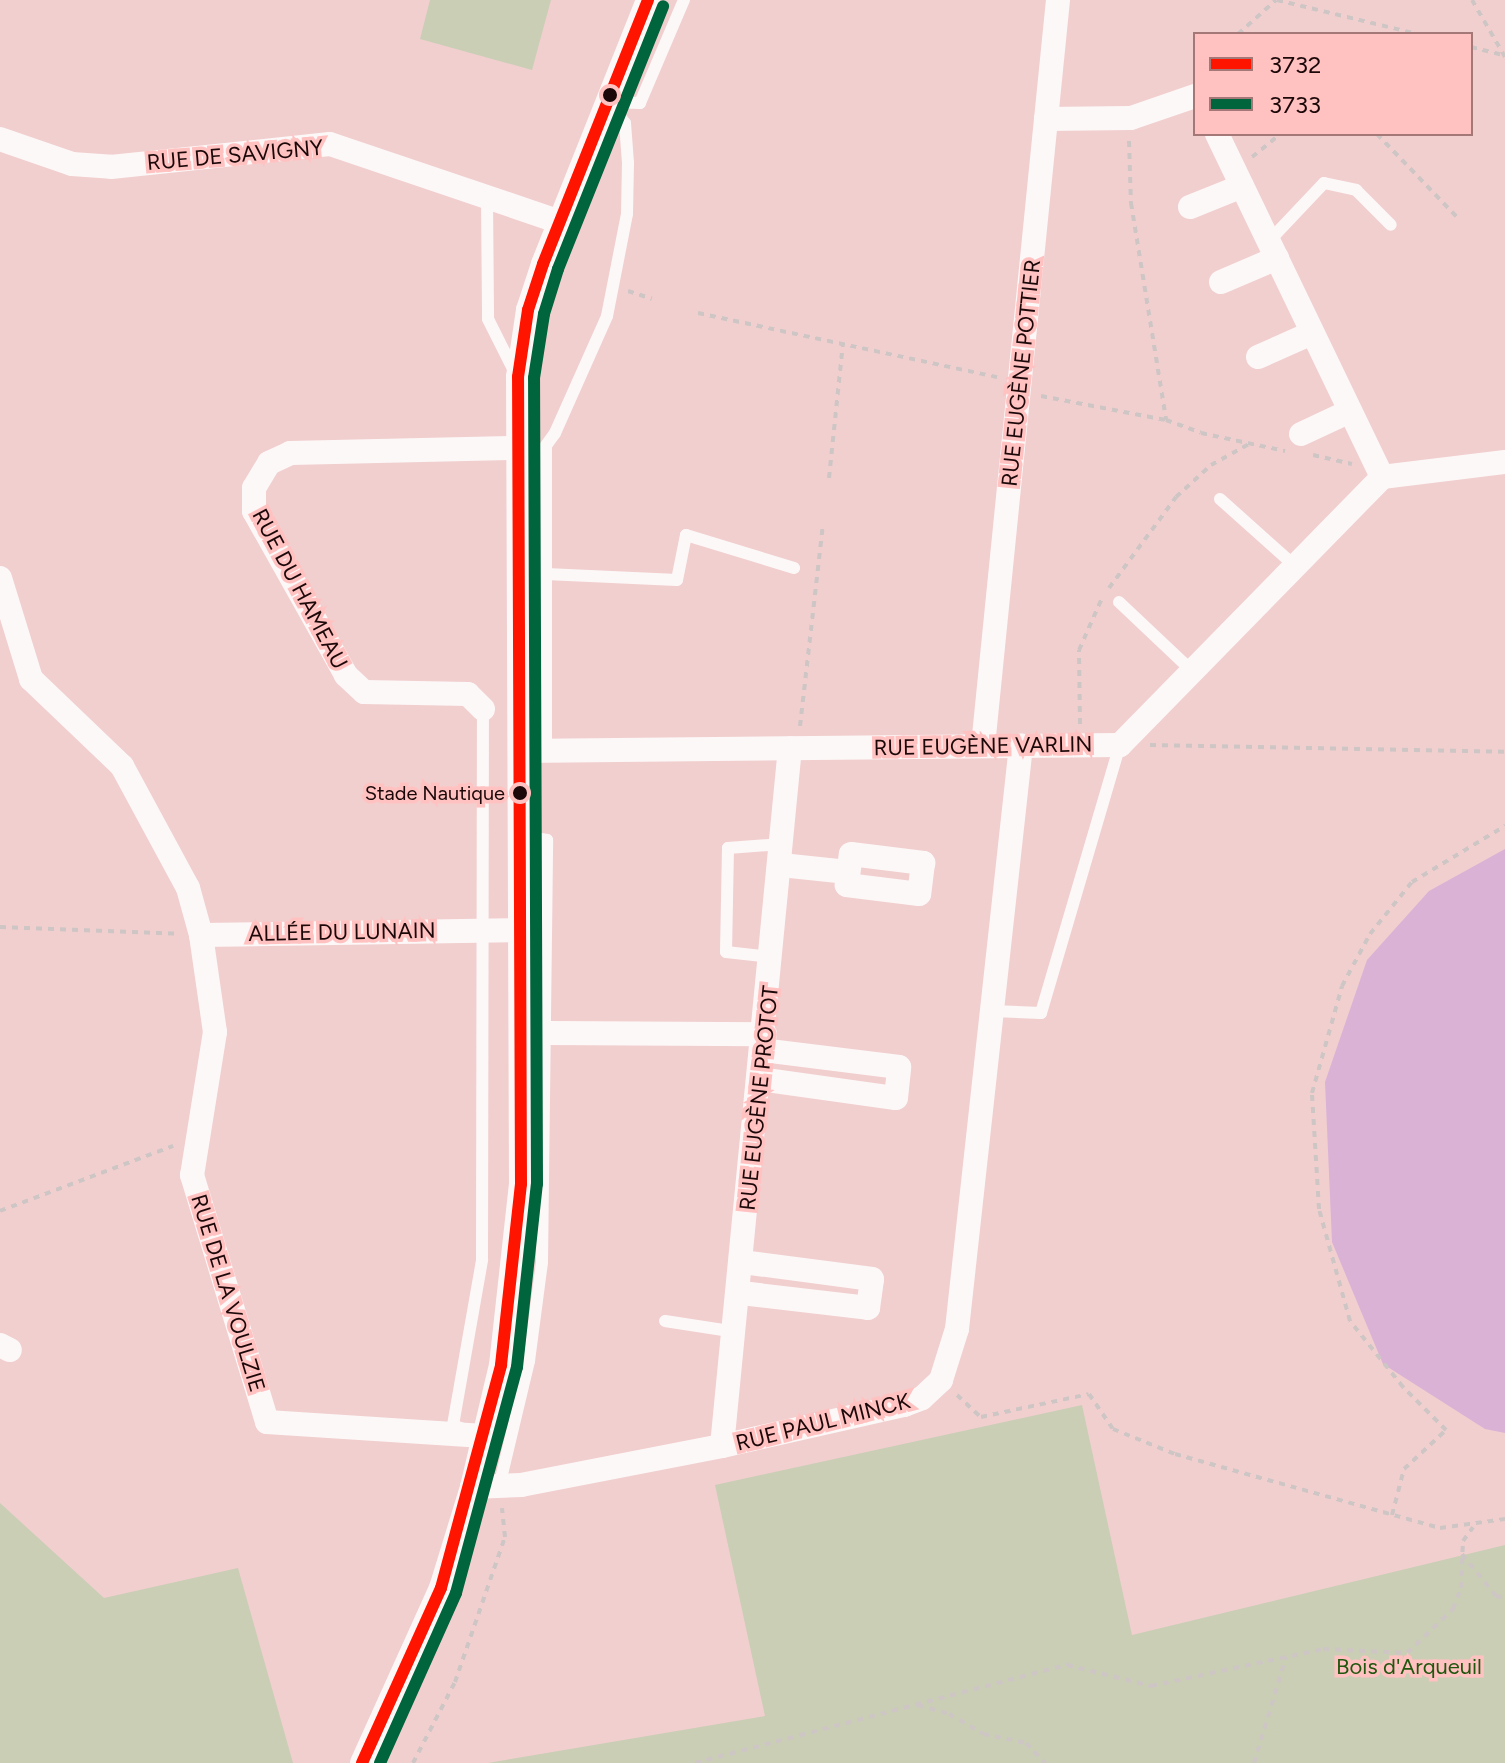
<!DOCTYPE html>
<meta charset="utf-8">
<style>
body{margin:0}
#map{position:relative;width:1505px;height:1763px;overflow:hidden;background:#f1cfcf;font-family:Figtree,sans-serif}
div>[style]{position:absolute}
.green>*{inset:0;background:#c9ceb5}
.water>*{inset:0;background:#d9b2d6}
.path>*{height:4px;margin-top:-2px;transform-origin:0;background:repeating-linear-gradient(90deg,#cec5c5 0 6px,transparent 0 12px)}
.service>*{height:12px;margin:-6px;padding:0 6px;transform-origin:6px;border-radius:6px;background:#fdf8f8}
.minor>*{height:24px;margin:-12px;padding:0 12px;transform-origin:12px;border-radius:12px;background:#fdf8f8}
.bus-1>*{height:12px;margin:-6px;padding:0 6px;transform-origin:6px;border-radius:6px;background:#ff1400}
.bus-2>*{height:12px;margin:-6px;padding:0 6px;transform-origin:6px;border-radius:6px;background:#00643c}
.dots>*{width:22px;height:22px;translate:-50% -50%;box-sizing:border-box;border:4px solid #ffc2c1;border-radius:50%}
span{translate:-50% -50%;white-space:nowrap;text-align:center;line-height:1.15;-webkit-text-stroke:7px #ffc2c1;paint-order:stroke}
.bus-label{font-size:20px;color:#1c0809}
.right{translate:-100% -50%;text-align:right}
.street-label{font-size:22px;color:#1c0809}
.park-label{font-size:22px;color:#20560e}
.legend{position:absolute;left:1193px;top:32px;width:280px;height:104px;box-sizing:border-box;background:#ffc2c1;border:2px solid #a47877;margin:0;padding:10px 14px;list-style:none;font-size:24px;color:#1c0809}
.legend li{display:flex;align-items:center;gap:16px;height:40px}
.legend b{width:40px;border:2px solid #a47877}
</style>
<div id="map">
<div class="green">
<i style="clip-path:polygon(430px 0,551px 0,532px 70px,420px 39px)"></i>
<i style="clip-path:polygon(1082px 1405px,1132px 1635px,1505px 1545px,1505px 1763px,488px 1763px,765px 1716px,715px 1485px)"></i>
<i style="clip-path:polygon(0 1503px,104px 1598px,238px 1568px,293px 1763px,0 1763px)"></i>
</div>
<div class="water">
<i style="clip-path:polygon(1505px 849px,1505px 1433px,1485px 1429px,1383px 1364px,1332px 1242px,1325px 1082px,1367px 960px,1429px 891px)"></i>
</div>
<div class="path">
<i style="left:1277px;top:0;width:145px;rotate:13.6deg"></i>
<i style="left:1472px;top:0;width:66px;rotate:59.9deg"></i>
<i style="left:1238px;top:34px;width:51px;rotate:-41.8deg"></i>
<i style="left:1471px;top:47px;width:34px;rotate:14deg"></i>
<i style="left:1377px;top:134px;width:115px;rotate:46.1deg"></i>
<i style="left:1129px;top:141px;width:62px;rotate:88.2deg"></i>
<i style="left:1131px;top:203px;width:220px;rotate:80.8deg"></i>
<i style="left:1252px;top:157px;width:36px;rotate:-39deg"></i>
<i style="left:628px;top:291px;width:25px;rotate:18deg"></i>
<i style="left:698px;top:313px;width:306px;rotate:12.1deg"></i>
<i style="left:1041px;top:396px;width:127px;rotate:10.9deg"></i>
<i style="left:1166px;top:420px;width:37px;rotate:20deg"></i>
<i style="left:1201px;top:433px;width:86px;rotate:12.1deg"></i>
<i style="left:1313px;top:455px;width:40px;rotate:13deg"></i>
<i style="left:829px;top:478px;width:136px;rotate:-84.1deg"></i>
<i style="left:1109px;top:588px;width:113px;rotate:-53.6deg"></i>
<i style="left:1176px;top:497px;width:47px;rotate:-42.4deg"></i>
<i style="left:1211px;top:465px;width:46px;rotate:-28.8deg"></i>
<i style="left:1080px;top:724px;width:74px;rotate:-90.8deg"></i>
<i style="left:1079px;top:650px;width:57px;rotate:-66.1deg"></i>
<i style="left:800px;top:726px;width:202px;rotate:-83.5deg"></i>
<i style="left:1150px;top:745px;width:355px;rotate:1.1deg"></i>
<i style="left:0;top:927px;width:179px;rotate:2.2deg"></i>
<i style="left:0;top:1211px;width:185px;rotate:-20.6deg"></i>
<i style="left:957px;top:1395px;width:33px;rotate:43deg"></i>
<i style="left:981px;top:1417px;width:110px;rotate:-12deg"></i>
<i style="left:1089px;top:1394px;width:42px;rotate:55.6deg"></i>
<i style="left:1113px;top:1429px;width:67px;rotate:22deg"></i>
<i style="left:1175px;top:1454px;width:275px;rotate:15.6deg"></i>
<i style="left:1440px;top:1528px;width:66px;rotate:-7.9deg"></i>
<i style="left:1392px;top:1515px;width:48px;rotate:-75.4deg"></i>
<i style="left:1404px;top:1469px;width:57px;rotate:-42.9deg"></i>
<i style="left:1446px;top:1430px;width:61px;rotate:-135deg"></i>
<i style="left:1403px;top:1387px;width:85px;rotate:-128.8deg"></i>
<i style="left:1350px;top:1321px;width:116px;rotate:-105.5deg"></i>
<i style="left:1319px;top:1209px;width:116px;rotate:-93.5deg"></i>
<i style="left:1312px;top:1093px;width:111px;rotate:-74.3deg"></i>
<i style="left:1342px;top:986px;width:59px;rotate:-61.7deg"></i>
<i style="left:1370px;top:934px;width:67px;rotate:-51.1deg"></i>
<i style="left:1412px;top:882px;width:109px;rotate:-31.1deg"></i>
<i style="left:1462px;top:1554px;width:54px;rotate:51deg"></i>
<i style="left:1496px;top:1596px;width:9px;rotate:13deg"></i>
<i style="left:918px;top:1705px;width:32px;rotate:16deg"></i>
<i style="left:949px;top:1714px;width:39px;rotate:30deg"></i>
<i style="left:983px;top:1734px;width:44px;rotate:11.8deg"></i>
<i style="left:1026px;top:1743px;width:28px;rotate:46deg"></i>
<i style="left:413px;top:1763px;width:91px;rotate:-62.6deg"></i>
<i style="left:455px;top:1682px;width:153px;rotate:-71deg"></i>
<i style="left:505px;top:1537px;width:29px;rotate:-96deg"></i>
<i style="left:695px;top:1763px;width:385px;rotate:-14.8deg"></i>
<i style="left:1067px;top:1665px;width:87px;rotate:14deg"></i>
<i style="left:1151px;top:1686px;width:176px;rotate:-12.1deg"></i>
<i style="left:1323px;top:1649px;width:84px;rotate:2.7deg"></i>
<i style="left:1407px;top:1653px;width:64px;rotate:-43.7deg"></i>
<i style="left:1453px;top:1609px;width:22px;rotate:-69deg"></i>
<i style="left:1461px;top:1588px;width:47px;rotate:-87.6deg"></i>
<i style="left:1463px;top:1541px;width:17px;rotate:-54deg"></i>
<i style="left:1254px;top:1763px;width:111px;rotate:-73.2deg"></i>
</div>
<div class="service">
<i style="left:608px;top:102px;width:32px;rotate:2deg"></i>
<i style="left:640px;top:103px;width:112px;rotate:-66.9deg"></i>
<i style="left:487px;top:198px;width:121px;rotate:89.5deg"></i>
<i style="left:488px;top:319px;width:63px;rotate:63.4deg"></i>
<i style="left:1269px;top:241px;width:80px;rotate:-46.5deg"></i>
<i style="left:1324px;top:183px;width:33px;rotate:12deg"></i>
<i style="left:1356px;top:190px;width:49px;rotate:45deg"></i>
<i style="left:546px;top:446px;width:305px;rotate:90deg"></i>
<i style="left:517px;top:465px;width:17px;rotate:-10deg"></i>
<i style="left:534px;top:462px;width:36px;rotate:-54deg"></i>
<i style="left:555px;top:433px;width:128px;rotate:-66deg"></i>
<i style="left:607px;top:316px;width:104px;rotate:-78.9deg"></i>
<i style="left:627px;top:214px;width:51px;rotate:-88.9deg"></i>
<i style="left:628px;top:163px;width:40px;rotate:-94.3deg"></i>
<i style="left:625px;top:123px;width:27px;rotate:-129deg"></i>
<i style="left:1220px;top:499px;width:101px;rotate:41.8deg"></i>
<i style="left:546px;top:574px;width:131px;rotate:2.6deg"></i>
<i style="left:677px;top:580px;width:46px;rotate:-78.7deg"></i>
<i style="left:686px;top:535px;width:113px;rotate:17deg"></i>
<i style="left:1119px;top:602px;width:100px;rotate:43.4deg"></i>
<i style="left:771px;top:957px;width:45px;rotate:-173.7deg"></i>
<i style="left:726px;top:952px;width:104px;rotate:-88.9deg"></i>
<i style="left:728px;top:848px;width:55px;rotate:-4.2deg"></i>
<i style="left:993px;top:1011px;width:48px;rotate:2.4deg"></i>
<i style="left:1041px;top:1013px;width:279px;rotate:-73.6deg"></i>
<i style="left:665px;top:1321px;width:72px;rotate:8.8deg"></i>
<i style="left:466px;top:1430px;width:14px;rotate:-159deg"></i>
<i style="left:453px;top:1425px;width:168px;rotate:-80deg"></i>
<i style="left:482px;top:1260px;width:551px;rotate:-89.9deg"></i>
<i style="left:499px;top:1487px;width:130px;rotate:-76.6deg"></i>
<i style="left:529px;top:1361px;width:100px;rotate:-82.5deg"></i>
<i style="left:542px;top:1262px;width:422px;rotate:-89.3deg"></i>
<i style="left:547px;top:840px;width:27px;rotate:-170deg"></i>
</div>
<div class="minor">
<i style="left:1046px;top:119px;width:85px;rotate:-0.7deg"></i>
<i style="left:1131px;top:118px;width:68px;rotate:-19deg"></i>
<i style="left:1217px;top:134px;width:381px;rotate:64.3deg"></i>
<i style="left:0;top:139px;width:76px;rotate:19.1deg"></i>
<i style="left:72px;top:164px;width:39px;rotate:4deg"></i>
<i style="left:111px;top:167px;width:220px;rotate:-6deg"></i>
<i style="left:330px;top:144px;width:241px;rotate:18.7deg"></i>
<i style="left:1190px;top:207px;width:56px;rotate:-22deg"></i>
<i style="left:1221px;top:282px;width:61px;rotate:-23.2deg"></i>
<i style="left:1258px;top:357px;width:59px;rotate:-24deg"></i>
<i style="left:1301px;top:434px;width:54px;rotate:-25.1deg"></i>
<i style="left:1382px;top:477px;width:124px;rotate:-7deg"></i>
<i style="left:0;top:578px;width:106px;rotate:72.9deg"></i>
<i style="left:31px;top:679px;width:126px;rotate:43.7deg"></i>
<i style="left:122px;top:766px;width:139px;rotate:61.6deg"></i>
<i style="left:188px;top:888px;width:49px;rotate:74.5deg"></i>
<i style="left:201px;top:935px;width:98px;rotate:81.8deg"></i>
<i style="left:215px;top:1032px;width:145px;rotate:99.1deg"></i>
<i style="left:192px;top:1175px;width:258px;rotate:73.1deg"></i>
<i style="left:267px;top:1422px;width:217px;rotate:3.7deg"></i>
<i style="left:483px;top:709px;width:21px;rotate:-135deg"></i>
<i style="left:468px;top:694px;width:104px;rotate:-178.9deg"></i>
<i style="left:364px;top:692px;width:25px;rotate:-137deg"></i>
<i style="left:346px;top:675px;width:188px;rotate:-119.3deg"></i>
<i style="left:254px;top:511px;width:23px;rotate:-90deg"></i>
<i style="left:254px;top:488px;width:29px;rotate:-59deg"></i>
<i style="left:269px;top:463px;width:23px;rotate:-25deg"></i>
<i style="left:290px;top:453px;width:226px;rotate:-1.3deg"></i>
<i style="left:983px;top:746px;width:750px;rotate:-84.26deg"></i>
<i style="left:520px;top:751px;width:600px;rotate:-0.57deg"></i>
<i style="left:1120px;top:745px;width:375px;rotate:-45.6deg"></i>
<i style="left:851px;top:854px;width:73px;rotate:7.1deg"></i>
<i style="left:923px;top:863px;width:31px;rotate:97deg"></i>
<i style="left:919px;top:894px;width:73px;rotate:-172.9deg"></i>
<i style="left:847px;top:885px;width:31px;rotate:-83deg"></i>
<i style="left:781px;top:865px;width:67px;rotate:6deg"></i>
<i style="left:201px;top:935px;width:320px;rotate:-0.9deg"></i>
<i style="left:548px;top:1033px;width:217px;rotate:0.3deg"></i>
<i style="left:760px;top:1079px;width:137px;rotate:8deg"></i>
<i style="left:896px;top:1098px;width:31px;rotate:-84deg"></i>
<i style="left:899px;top:1067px;width:137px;rotate:-172.9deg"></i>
<i style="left:741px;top:1293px;width:128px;rotate:6.7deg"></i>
<i style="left:868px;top:1308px;width:29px;rotate:-82deg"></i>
<i style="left:872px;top:1279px;width:130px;rotate:-172.5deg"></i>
<i style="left:0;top:1345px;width:11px;rotate:27deg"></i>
<i style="left:722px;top:1446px;width:701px;rotate:-84.44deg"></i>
<i style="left:472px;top:1487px;width:49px;rotate:-2.3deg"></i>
<i style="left:521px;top:1485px;width:205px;rotate:-11deg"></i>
<i style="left:722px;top:1446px;width:187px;rotate:-12.7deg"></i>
<i style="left:904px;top:1405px;width:19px;rotate:-21deg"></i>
<i style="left:922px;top:1398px;width:26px;rotate:-43deg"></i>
<i style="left:941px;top:1380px;width:53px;rotate:-72.6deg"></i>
<i style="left:957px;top:1329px;width:587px;rotate:-83.74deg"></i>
<i style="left:362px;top:1763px;width:192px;rotate:-65.7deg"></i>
<i style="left:441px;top:1588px;width:106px;rotate:-72.9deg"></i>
<i style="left:472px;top:1487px;width:125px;rotate:-76.6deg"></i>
<i style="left:501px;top:1365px;width:182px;rotate:-83.7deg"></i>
<i style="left:521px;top:1184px;width:807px;rotate:-90.21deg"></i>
<i style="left:518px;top:377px;width:68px;rotate:-81.5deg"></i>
<i style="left:528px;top:310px;width:48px;rotate:-71.9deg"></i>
<i style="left:543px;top:264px;width:284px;rotate:-68.3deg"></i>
</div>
<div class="bus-1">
<i style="left:362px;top:1763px;width:192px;rotate:-65.7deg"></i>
<i style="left:441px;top:1588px;width:231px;rotate:-74.9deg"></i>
<i style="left:501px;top:1365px;width:182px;rotate:-83.7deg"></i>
<i style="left:521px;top:1184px;width:807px;rotate:-90.21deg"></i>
<i style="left:518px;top:377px;width:68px;rotate:-81.5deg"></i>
<i style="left:528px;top:310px;width:48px;rotate:-71.9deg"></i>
<i style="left:543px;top:264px;width:284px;rotate:-68.3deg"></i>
</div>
<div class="bus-2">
<i style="left:380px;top:1763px;width:186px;rotate:-65.9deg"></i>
<i style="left:456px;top:1593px;width:234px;rotate:-74.9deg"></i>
<i style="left:517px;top:1367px;width:184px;rotate:-83.8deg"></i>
<i style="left:537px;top:1184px;width:806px;rotate:-90.21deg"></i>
<i style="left:534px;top:378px;width:65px;rotate:-81.1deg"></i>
<i style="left:544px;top:314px;width:47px;rotate:-72.7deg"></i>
<i style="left:558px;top:269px;width:283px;rotate:-68.2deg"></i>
</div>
<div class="dots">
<i style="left:610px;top:95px;background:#1c0809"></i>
<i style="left:520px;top:793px;background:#1c0809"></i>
</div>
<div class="bus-label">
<span class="right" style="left:505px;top:793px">Stade Nautique</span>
</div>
<div class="street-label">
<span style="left:235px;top:155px;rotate:-5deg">RUE DE SAVIGNY</span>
<span style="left:1021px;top:373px;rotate:-84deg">RUE EUGÈNE POTTIER</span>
<span style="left:300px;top:589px;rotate:62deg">RUE DU HAMEAU</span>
<span style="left:983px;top:746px;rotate:-1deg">RUE EUGÈNE VARLIN</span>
<span style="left:342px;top:932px;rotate:-1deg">ALLÉE DU LUNAIN</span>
<span style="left:759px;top:1098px;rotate:-84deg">RUE EUGÈNE PROTOT</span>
<span style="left:228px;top:1293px;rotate:73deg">RUE DE LA VOULZIE</span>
<span style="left:823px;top:1422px;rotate:-14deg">RUE PAUL MINCK</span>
</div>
<div class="park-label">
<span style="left:1409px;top:1667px">Bois d'Arqueuil</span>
</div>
<ul class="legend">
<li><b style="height:10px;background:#ff1400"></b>3732</li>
<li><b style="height:10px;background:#00643c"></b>3733</li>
</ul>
</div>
